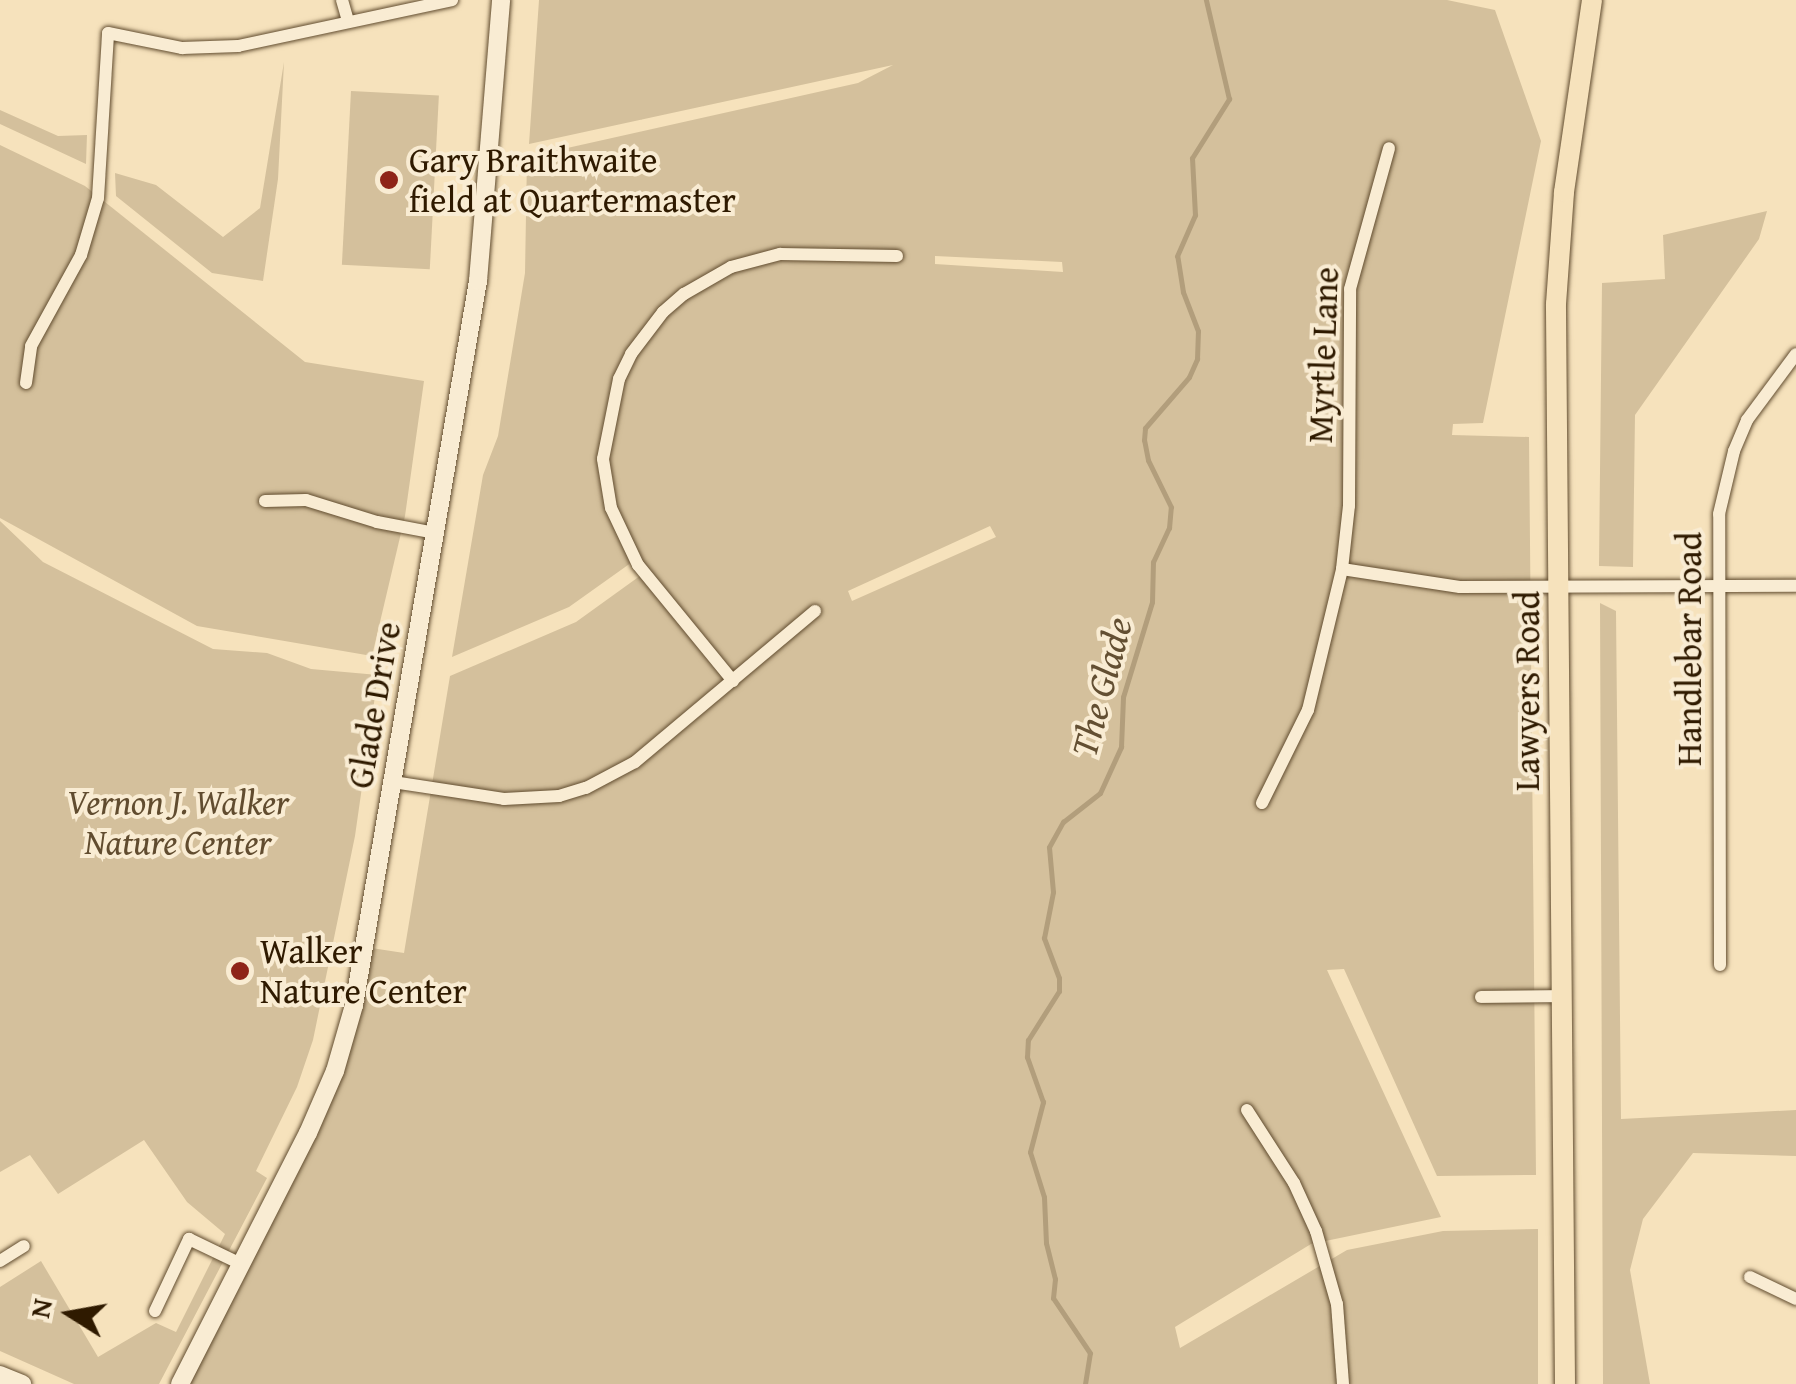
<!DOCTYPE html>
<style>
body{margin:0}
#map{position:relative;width:1796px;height:1384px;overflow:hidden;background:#f6e2bc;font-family:"Gentium Book Plus",serif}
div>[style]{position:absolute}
.green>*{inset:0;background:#d4c09c;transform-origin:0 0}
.stream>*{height:5px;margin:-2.5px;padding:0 2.5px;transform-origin:2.5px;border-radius:2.5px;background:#b29e7c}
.roads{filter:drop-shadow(0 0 2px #614c2f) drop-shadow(0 0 2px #614c2f)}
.street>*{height:12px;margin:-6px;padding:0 6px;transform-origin:6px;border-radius:6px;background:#f9ecd3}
.secondary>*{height:18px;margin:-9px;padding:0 9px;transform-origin:9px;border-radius:9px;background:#f9ecd3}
.primary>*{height:20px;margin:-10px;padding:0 10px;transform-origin:10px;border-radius:10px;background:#f6e2bc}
.dots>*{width:28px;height:28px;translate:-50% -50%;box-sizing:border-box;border:5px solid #f9ecd3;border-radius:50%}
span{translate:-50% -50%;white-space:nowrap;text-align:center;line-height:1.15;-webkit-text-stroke:8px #f9ecd3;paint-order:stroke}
.poi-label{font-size:35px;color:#2f1a00}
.left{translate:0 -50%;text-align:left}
.street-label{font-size:35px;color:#2f1a00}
.park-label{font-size:35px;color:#614c2f;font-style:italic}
.water-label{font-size:38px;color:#634f32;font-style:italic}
.north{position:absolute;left:20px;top:1264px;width:100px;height:100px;-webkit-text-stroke:8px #f9ecd3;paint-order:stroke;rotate:281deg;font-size:28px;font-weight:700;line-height:40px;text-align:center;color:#2f1a00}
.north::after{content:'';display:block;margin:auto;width:35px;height:45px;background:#2f1a00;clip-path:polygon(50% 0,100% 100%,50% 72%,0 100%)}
</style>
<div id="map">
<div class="green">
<i style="clip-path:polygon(evenodd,539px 0,1447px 0,1495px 10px,1541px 141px,1483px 423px,1453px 424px,1452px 435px,1529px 437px,1536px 1175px,1437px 1176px,1344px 969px,1327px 970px,1441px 1217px,1311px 1244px,1175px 1327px,1180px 1348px,1347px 1250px,1443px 1231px,1538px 1229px,1538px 1384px,180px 1384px,308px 1133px,365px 947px,404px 953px,450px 676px,576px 622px,644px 573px,635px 560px,569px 607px,452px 657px,483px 475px,498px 436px,525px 273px,527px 157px,858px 83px,893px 65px,529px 144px,539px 0,935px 256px,1062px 262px,1063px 272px,935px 264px,935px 256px,539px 0,990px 526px,996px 537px,852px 601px,848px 591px,990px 526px)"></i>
<i style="clip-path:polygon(284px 62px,278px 179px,263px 281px,212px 273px,116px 196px,115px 173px,156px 185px,223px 237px,260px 208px)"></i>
<i style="left:351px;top:91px;width:88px;height:174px;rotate:3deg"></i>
<i style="clip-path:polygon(0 110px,58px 136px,87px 135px,86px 164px,0 124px)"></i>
<i style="clip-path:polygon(0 145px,85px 186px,305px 362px,424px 381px,405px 516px,372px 656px,197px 626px,0 518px)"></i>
<i style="clip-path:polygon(1767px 211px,1759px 239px,1635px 415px,1633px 567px,1599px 566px,1602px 283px,1665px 279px,1663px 235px)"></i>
<i style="clip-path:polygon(0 521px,43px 562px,213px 649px,267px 653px,311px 669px,378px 675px,355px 836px,313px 1040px,297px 1087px,256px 1171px,267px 1178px,159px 1384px,74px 1384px,0 1351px,0 1287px,41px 1261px,98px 1357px,156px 1323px,176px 1332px,225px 1234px,187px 1202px,144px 1140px,58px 1194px,30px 1155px,0 1172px)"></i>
<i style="clip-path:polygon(1600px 603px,1616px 611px,1621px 1119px,1796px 1110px,1796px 1156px,1693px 1153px,1643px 1219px,1630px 1270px,1650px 1384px,1603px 1384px)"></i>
</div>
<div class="stream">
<i style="left:1085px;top:1384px;width:31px;rotate:-81deg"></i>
<i style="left:1090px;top:1353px;width:66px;rotate:-123.9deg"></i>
<i style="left:1053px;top:1298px;width:19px;rotate:-84deg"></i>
<i style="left:1055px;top:1279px;width:37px;rotate:-104deg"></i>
<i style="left:1046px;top:1243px;width:46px;rotate:-92.5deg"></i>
<i style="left:1044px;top:1197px;width:47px;rotate:-107.3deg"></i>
<i style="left:1030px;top:1152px;width:52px;rotate:-75.4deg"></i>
<i style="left:1043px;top:1102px;width:48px;rotate:-109.6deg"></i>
<i style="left:1027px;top:1057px;width:17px;rotate:-87deg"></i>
<i style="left:1028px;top:1040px;width:58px;rotate:-57.7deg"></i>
<i style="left:1059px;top:991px;width:13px;rotate:-90deg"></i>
<i style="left:1059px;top:978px;width:43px;rotate:-110.6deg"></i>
<i style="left:1044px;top:938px;width:47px;rotate:-78.9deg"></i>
<i style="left:1053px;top:892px;width:45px;rotate:-95.1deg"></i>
<i style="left:1049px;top:847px;width:29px;rotate:-61deg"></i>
<i style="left:1063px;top:822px;width:47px;rotate:-38.1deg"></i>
<i style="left:1100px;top:793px;width:51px;rotate:-65.5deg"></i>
<i style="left:1121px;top:747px;width:50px;rotate:-87.7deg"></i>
<i style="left:1123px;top:697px;width:99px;rotate:-73deg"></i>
<i style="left:1152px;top:602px;width:40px;rotate:-88.6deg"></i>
<i style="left:1153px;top:562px;width:38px;rotate:-65deg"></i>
<i style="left:1169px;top:528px;width:21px;rotate:-85deg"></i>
<i style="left:1171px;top:507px;width:52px;rotate:-116.1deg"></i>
<i style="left:1148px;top:460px;width:20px;rotate:-101deg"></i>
<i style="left:1144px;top:440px;width:12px;rotate:-85deg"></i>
<i style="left:1145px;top:428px;width:67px;rotate:-49.2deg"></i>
<i style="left:1189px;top:377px;width:20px;rotate:-66deg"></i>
<i style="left:1197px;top:359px;width:28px;rotate:-88deg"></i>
<i style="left:1198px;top:331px;width:42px;rotate:-111deg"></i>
<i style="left:1183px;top:292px;width:36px;rotate:-99deg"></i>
<i style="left:1177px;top:256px;width:45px;rotate:-66.3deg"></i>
<i style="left:1195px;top:215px;width:57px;rotate:-93deg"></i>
<i style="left:1192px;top:158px;width:70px;rotate:-57.9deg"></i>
<i style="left:1229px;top:99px;width:102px;rotate:-103.1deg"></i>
</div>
<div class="roads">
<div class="street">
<i style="left:342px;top:0;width:22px;rotate:74deg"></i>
<i style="left:26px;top:383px;width:37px;rotate:-82deg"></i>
<i style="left:31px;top:346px;width:104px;rotate:-61.2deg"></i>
<i style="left:81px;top:255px;width:59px;rotate:-73.4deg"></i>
<i style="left:98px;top:198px;width:165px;rotate:-86.5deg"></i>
<i style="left:108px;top:33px;width:76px;rotate:11.5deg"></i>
<i style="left:182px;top:48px;width:56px;rotate:-2deg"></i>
<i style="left:238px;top:46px;width:219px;rotate:-12.1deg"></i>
<i style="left:265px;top:501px;width:41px;rotate:-1.4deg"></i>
<i style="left:306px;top:500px;width:74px;rotate:17.2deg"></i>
<i style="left:377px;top:522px;width:60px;rotate:10.6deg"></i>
<i style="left:1342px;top:569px;width:119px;rotate:8.7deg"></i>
<i style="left:1460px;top:587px;width:336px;rotate:-0.2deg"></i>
<i style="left:733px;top:681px;width:150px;rotate:-129.3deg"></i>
<i style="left:638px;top:565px;width:63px;rotate:-115.3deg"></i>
<i style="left:611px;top:508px;width:50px;rotate:-99.3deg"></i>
<i style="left:603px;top:459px;width:82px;rotate:-78.7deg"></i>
<i style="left:619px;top:379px;width:28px;rotate:-64deg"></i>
<i style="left:631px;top:354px;width:53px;rotate:-52.7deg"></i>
<i style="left:663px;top:312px;width:28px;rotate:-41deg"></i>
<i style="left:684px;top:294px;width:54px;rotate:-29.9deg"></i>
<i style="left:731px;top:267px;width:51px;rotate:-14.9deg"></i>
<i style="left:780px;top:254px;width:117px;rotate:1deg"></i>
<i style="left:393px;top:782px;width:112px;rotate:8.7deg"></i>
<i style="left:504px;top:799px;width:55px;rotate:-3.1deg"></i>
<i style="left:559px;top:796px;width:28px;rotate:-17deg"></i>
<i style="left:586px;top:788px;width:55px;rotate:-28deg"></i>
<i style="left:635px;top:762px;width:235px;rotate:-40deg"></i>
<i style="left:1262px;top:803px;width:104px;rotate:-63.7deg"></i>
<i style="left:1308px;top:710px;width:145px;rotate:-76.4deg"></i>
<i style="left:1342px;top:569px;width:63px;rotate:-83.7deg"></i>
<i style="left:1349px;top:506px;width:217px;rotate:-89.7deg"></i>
<i style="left:1350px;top:289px;width:146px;rotate:-74.5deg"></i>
<i style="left:1720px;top:965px;width:451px;rotate:-90.1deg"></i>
<i style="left:1719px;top:514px;width:65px;rotate:-76.6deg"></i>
<i style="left:1734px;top:451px;width:34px;rotate:-67deg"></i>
<i style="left:1747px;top:420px;width:82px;rotate:-53.4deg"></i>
<i style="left:1481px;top:997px;width:81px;rotate:-0.7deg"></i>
<i style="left:1247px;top:1110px;width:87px;rotate:57.2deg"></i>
<i style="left:1294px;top:1183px;width:53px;rotate:65.4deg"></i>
<i style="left:1316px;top:1231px;width:76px;rotate:74deg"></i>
<i style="left:1337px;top:1304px;width:80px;rotate:85.7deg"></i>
<i style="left:0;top:1261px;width:28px;rotate:-32deg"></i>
<i style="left:1750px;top:1277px;width:51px;rotate:25.6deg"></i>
<i style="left:155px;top:1311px;width:80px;rotate:-64.7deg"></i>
<i style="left:189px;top:1239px;width:58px;rotate:25.7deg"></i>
</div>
<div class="secondary">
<i style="left:0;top:1375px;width:24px;rotate:22deg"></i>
<i style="left:180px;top:1384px;width:282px;rotate:-63deg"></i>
<i style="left:308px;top:1133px;width:68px;rotate:-66.5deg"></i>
<i style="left:335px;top:1071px;width:69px;rotate:-73.9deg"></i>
<i style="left:354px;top:1005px;width:735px;rotate:-80.28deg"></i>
<i style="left:478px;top:281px;width:282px;rotate:-85.3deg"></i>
</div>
<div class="primary">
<i style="left:1565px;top:1384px;width:1080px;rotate:-90.48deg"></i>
<i style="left:1556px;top:304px;width:112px;rotate:-85.9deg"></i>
<i style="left:1564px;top:192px;width:194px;rotate:-81.7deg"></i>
</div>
</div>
<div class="dots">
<i style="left:389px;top:180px;background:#8f2418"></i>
<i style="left:240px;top:971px;background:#8f2418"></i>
</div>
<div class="poi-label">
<span class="left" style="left:409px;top:180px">Gary Braithwaite<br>field at Quartermaster</span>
<span class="left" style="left:260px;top:971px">Walker<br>Nature Center</span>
</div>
<div class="street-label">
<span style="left:1323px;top:355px;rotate:-88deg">Myrtle Lane</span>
<span style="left:1689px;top:649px;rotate:-90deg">Handlebar Road</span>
<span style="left:1527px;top:691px;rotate:-90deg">Lawyers Road</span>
<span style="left:374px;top:705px;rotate:-80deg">Glade Drive</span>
</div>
<div class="park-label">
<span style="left:178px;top:822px">Vernon J. Walker<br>Nature Center</span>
</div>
<div class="water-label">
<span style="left:1101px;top:687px;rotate:-75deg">The Glade</span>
</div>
<div class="north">N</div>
</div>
